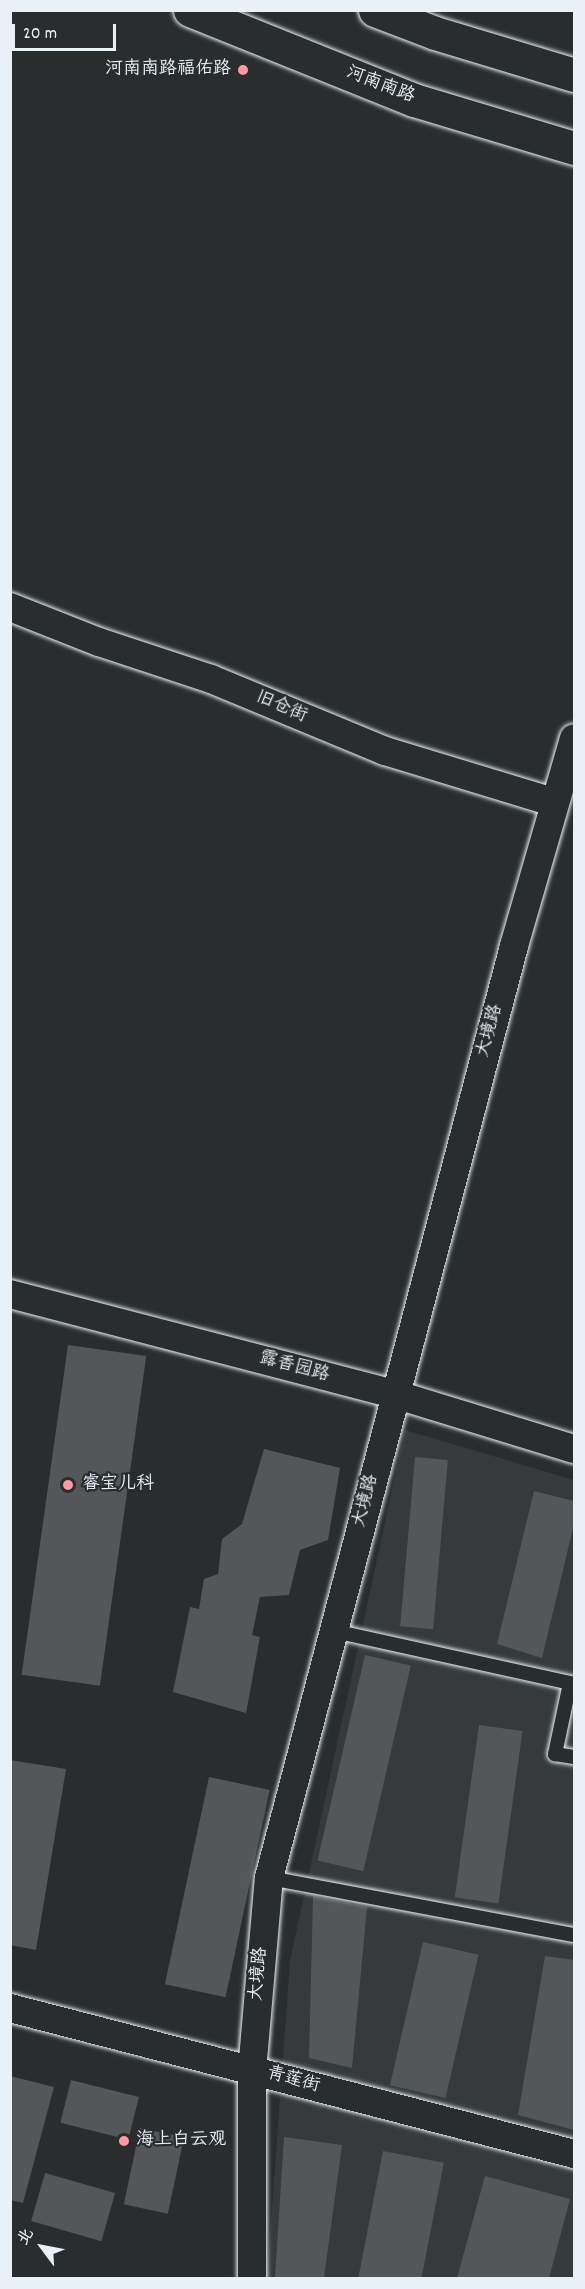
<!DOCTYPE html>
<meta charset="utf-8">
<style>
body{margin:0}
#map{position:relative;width:585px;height:2289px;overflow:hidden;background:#2a2d2e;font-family:Dekko,"LXGW WenKai TC",sans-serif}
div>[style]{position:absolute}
.built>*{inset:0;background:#363a3b}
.building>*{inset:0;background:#535759;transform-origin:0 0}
.roads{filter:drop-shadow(0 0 2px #e8f1f8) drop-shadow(0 0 2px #e8f1f8)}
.lane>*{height:14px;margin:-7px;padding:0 7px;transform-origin:7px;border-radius:7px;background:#2a2d2e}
.street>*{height:28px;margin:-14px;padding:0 14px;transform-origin:14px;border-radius:14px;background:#2a2d2e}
.secondary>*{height:33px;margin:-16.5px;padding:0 16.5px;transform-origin:16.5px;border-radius:16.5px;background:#2a2d2e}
.dots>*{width:16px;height:16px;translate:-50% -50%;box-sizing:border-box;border:3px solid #2a2d2e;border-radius:50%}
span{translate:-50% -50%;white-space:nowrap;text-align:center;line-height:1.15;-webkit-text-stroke:4.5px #2a2d2e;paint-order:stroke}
.poi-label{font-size:18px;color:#e8f1f8}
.right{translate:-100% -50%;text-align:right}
.left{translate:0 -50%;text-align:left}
.street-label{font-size:18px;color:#e8f1f8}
.frame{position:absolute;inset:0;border:12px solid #e8f1f8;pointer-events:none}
.north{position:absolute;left:12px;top:2217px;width:60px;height:60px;-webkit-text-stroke:4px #2a2d2e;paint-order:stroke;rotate:302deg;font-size:16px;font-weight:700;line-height:24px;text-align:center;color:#e8f1f8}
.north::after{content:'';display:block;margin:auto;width:21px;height:27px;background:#e8f1f8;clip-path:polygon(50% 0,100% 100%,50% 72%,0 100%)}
.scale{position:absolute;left:12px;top:24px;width:104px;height:27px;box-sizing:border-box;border:3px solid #e8f1f8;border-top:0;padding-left:8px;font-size:18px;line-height:21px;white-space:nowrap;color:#e8f1f8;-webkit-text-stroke:4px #2a2d2e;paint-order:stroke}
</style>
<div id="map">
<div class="built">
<i style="clip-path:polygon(405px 1430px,574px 1480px,574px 2278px,267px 2278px,290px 1961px)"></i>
</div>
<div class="building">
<i style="left:68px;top:1345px;width:79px;height:333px;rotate:8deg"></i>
<i style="clip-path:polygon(264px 1449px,340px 1468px,328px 1540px,300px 1550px,289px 1595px,260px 1597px,252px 1635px,260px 1637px,246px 1713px,173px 1692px,190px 1607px,199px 1609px,204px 1579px,218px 1574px,222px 1539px,242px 1524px)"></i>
<i style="left:415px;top:1457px;width:33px;height:170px;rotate:5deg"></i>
<i style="clip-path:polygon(534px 1491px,574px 1501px,574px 1524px,542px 1658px,497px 1644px)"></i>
<i style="left:365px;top:1655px;width:47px;height:211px;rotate:13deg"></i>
<i style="left:479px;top:1725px;width:44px;height:174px;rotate:8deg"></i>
<i style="clip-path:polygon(10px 1760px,66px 1769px,36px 1950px,10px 1945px)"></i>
<i style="left:209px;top:1777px;width:62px;height:212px;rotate:12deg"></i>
<i style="clip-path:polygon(313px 1896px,367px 1907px,352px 2068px,309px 2058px)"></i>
<i style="left:423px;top:1942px;width:57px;height:147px;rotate:13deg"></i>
<i style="clip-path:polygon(545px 1956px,574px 1960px,574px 2130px,518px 2115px)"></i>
<i style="clip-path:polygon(10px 2076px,54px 2087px,23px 2203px,10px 2200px)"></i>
<i style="left:71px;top:2080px;width:70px;height:44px;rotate:14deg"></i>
<i style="left:140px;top:2128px;width:45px;height:78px;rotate:12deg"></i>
<i style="clip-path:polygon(284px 2137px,342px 2145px,324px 2278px,275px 2278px)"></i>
<i style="left:383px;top:2151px;width:62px;height:130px;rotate:11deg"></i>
<i style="left:45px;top:2173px;width:73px;height:50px;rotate:16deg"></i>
<i style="clip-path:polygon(485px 2176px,570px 2199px,549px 2278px,457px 2278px)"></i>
</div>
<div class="roads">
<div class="lane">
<i style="left:334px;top:1631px;width:242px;rotate:12.4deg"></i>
<i style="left:570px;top:1683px;width:73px;rotate:101.9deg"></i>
<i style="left:555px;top:1754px;width:19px;rotate:9deg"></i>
<i style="left:269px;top:1878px;width:310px;rotate:10.6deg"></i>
</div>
<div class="street">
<i style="left:10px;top:607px;width:96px;rotate:21.5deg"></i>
<i style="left:99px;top:642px;width:118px;rotate:18.3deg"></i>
<i style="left:211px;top:679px;width:188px;rotate:22.5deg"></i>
<i style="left:385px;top:751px;width:176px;rotate:16.9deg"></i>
<i style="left:10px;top:1294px;width:397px;rotate:14.6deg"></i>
<i style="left:394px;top:1394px;width:188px;rotate:17deg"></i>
<i style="left:10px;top:2008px;width:583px;rotate:14.51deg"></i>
<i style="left:252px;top:2278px;width:207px;rotate:-90deg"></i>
<i style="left:252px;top:2071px;width:194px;rotate:-85deg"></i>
<i style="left:269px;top:1878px;width:964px;rotate:-75.27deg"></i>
<i style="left:514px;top:946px;width:216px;rotate:-73.9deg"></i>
</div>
<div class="secondary">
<i style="left:190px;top:10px;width:241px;rotate:21.9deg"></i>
<i style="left:414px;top:100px;width:167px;rotate:16.7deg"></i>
<i style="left:375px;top:10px;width:64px;rotate:21deg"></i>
<i style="left:435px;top:33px;width:145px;rotate:16.8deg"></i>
</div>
</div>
<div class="dots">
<i style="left:243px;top:70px;background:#ff9aa2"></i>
<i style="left:68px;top:1485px;background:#ff9aa2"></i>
<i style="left:124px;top:2141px;background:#ff9aa2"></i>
</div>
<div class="poi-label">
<span class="right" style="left:231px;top:70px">河南南路福佑路</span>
<span class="left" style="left:82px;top:1485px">睿宝儿科</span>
<span class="left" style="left:136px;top:2141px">海上白云观</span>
</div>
<div class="street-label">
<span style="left:380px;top:86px;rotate:21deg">河南南路</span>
<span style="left:281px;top:708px;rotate:23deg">旧仓街</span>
<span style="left:491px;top:1031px;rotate:-75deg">大境路</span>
<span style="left:294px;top:1368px;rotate:15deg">露香园路</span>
<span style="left:367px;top:1501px;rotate:-76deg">大境路</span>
<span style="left:260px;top:1974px;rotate:-85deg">大境路</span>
<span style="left:293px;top:2081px;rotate:15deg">青莲街</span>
</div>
<div class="frame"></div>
<div class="north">北</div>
<div class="scale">20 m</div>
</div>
